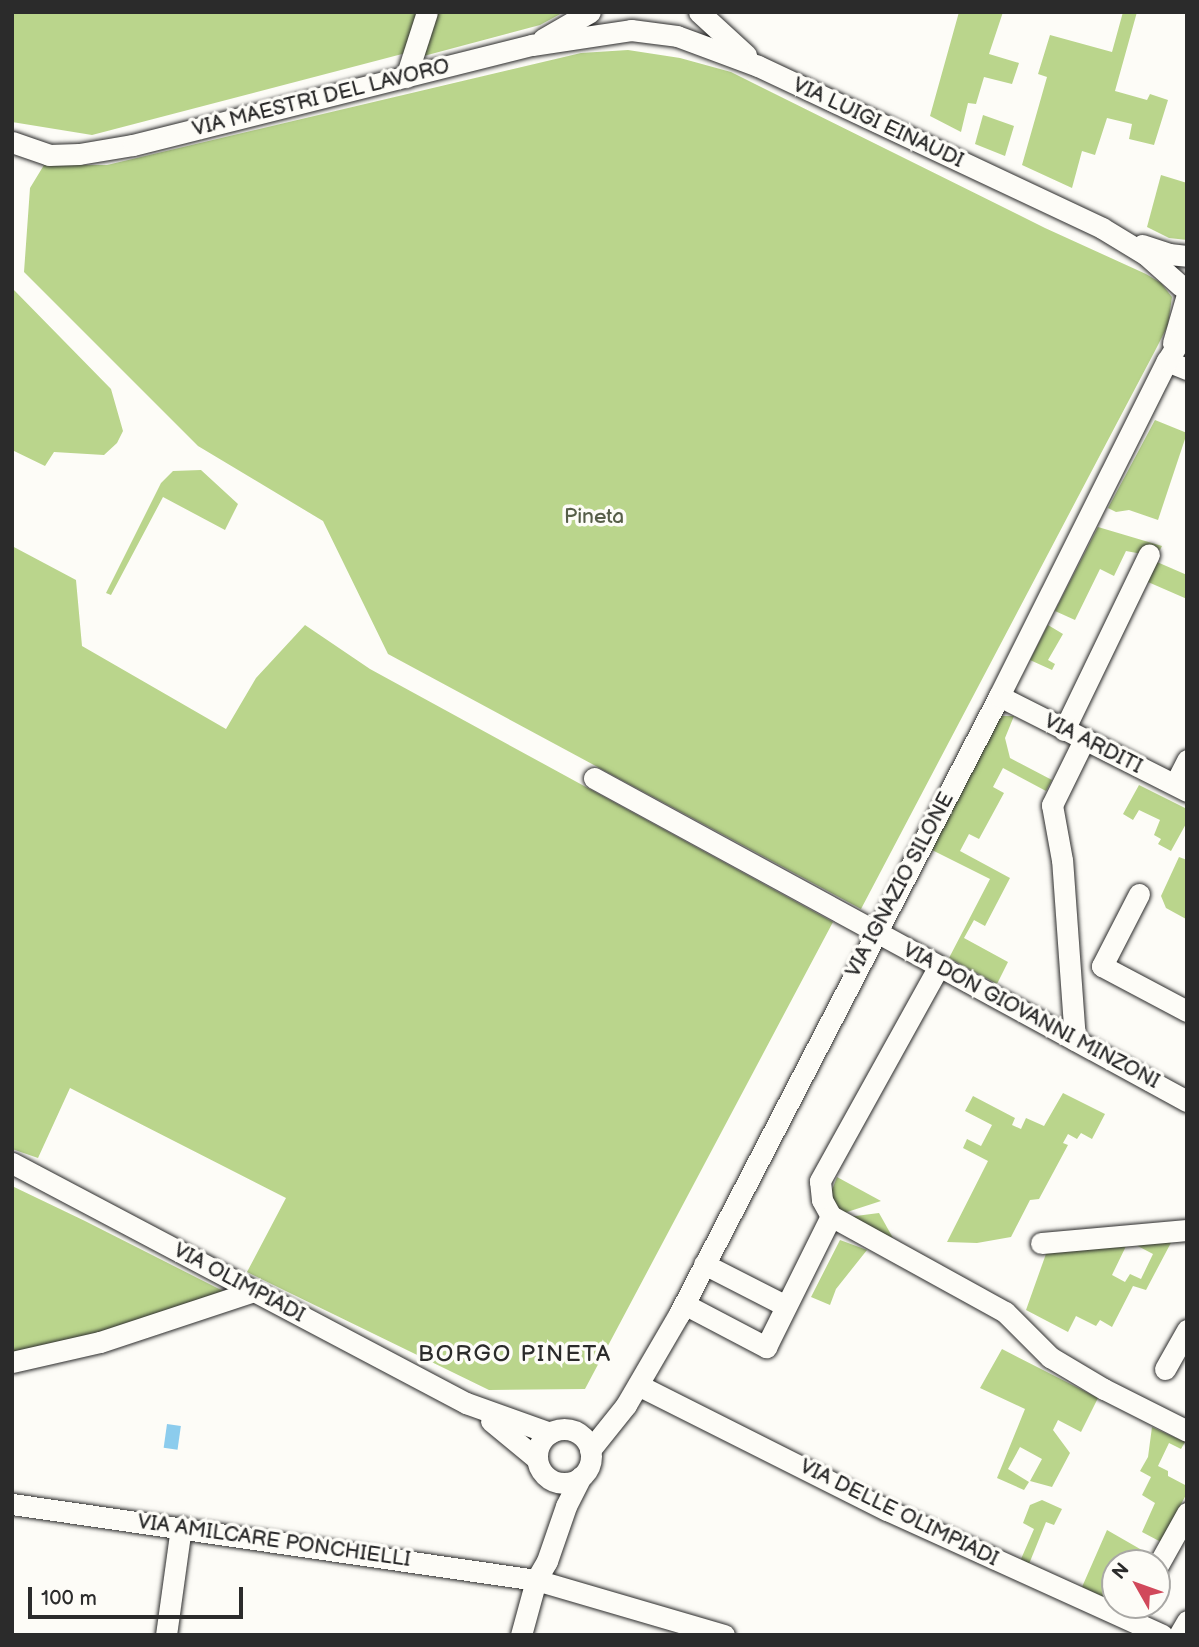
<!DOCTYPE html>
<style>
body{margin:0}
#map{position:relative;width:1199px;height:1647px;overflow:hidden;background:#fdfcf7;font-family:"Balsamiq Sans",sans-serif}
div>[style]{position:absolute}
.green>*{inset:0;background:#bad58c}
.water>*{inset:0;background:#8ccced;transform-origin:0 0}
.roads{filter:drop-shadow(0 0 2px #2b2b2b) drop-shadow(0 0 2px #2b2b2b)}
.minor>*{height:21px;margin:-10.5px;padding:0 10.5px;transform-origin:10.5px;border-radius:10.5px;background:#fdfcf7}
.minor>.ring{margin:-10.5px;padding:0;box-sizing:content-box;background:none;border:21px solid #fdfcf7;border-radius:50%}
span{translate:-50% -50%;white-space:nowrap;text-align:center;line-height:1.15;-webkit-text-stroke:7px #fdfcf7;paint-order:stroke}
.street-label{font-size:21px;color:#2b2b2b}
.park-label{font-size:21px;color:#565e48}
.neighbourhood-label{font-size:23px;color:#2b2b2b;letter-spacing:2px}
.frame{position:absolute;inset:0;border:14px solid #2b2b2b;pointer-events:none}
.north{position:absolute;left:1101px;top:1549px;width:70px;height:70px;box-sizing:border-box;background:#fdfcf7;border:2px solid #a9a8a5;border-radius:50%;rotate:310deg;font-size:19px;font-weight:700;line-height:28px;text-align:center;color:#2b2b2b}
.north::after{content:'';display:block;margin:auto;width:24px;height:32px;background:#d1495b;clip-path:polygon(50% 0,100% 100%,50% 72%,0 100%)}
.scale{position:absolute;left:28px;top:1587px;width:215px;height:32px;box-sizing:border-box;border:4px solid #2b2b2b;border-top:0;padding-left:9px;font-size:21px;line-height:24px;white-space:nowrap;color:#2b2b2b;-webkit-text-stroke:5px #fdfcf7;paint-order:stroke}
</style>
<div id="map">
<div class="green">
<i style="clip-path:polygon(12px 12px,420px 12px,406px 53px,92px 135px,12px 122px)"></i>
<i style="clip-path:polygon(435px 12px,564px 12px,540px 25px,420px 57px)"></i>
<i style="clip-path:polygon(959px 12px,1003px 12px,989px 54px,1019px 63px,1012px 84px,984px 77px,976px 104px,968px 103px,961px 132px,930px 116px)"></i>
<i style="clip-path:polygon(1123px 12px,1137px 12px,1115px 91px,1147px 100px,1150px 94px,1168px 100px,1154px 145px,1129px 139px,1132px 124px,1107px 118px,1095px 155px,1082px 151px,1072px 188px,1022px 165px,1047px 77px,1038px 74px,1050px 35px,1112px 52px)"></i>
<i style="clip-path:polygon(628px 50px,680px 58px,731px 72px,1045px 228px,1146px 274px,1161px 283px,1172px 297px,1168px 325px,1157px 347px,861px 909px,388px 654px,323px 521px,198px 446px,24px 272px,30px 188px,44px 165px,107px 165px,581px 53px)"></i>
<i style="clip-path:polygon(983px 115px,1014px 126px,1005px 156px,975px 144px)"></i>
<i style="clip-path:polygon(1161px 175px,1187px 183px,1187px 240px,1169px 238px,1147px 227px)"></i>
<i style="clip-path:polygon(12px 288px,111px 389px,123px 431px,117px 443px,104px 455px,54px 452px,45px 466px,12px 450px)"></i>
<i style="clip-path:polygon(1155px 420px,1187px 433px,1158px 520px,1129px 510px,1116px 512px,1108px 508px)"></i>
<i style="clip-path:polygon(201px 470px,238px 504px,225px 530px,163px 497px,111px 595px,106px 593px,161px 483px,173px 471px)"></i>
<i style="clip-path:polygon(1098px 527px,1162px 546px,1160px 550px,1146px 545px,1142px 554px,1126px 551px,1114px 576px,1100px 569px,1075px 620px,1055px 611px)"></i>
<i style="clip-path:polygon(12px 546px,76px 580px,82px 646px,226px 729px,256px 678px,305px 625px,370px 669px,833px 922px,585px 1389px,489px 1390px,247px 1272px,286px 1198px,70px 1088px,38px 1158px,12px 1149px)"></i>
<i style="clip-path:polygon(1157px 562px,1187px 575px,1187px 599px,1148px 582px)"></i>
<i style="clip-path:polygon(1048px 625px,1063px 634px,1048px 660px,1055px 664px,1052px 670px,1030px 660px)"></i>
<i style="clip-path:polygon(999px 716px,1014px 716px,1005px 738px,1010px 758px,1052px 780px,1046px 791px,1003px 768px,993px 787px,1004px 793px,979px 839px,969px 834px,960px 851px,1010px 878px,985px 926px,974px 920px,964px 938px,1008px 962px,997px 984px,949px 958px,990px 879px,932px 850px)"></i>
<i style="clip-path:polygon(1139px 785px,1187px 809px,1187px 822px,1171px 851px,1158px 844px,1161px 839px,1154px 835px,1160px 820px,1139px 810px,1133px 820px,1123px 814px)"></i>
<i style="clip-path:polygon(1179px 857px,1187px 860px,1186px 919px,1166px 908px,1161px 896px)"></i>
<i style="clip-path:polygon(1063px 1093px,1105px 1114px,1092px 1139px,1081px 1133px,1077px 1139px,1068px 1134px,1063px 1143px,1068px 1145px,1039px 1199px,1030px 1200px,1011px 1237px,977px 1243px,947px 1242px,988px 1161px,963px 1148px,967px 1139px,981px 1146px,992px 1125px,965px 1111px,973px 1096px,1015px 1118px,1012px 1125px,1021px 1129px,1026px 1118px,1044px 1126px)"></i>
<i style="clip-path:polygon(837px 1177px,881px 1201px,844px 1213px,833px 1204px,832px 1190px)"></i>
<i style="clip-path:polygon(12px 1186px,85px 1221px,235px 1297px,12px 1362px)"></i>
<i style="clip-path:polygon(879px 1213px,893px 1238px,848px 1217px)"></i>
<i style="clip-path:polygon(1174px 1237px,1146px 1290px,1133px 1286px,1112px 1327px,1100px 1320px,1096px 1326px,1076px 1316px,1068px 1332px,1026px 1310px,1047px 1251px,1128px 1242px,1112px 1275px,1125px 1282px,1130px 1274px,1141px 1279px,1153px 1254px,1132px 1243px)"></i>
<i style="clip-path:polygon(840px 1240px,867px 1250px,836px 1289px,830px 1305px,811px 1297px)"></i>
<i style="clip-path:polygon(1002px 1349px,1098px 1398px,1081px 1432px,1058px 1420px,1053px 1430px,1070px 1453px,1052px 1487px,1030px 1481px,1042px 1459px,1020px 1447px,1008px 1469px,1029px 1482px,1024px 1490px,997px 1478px,1025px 1409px,980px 1388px)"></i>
<i style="clip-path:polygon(1152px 1427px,1185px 1442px,1181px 1449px,1169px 1443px,1158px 1466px,1168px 1471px,1168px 1476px,1187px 1486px,1187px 1493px,1161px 1542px,1142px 1532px,1155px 1503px,1142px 1495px,1151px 1477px,1140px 1471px,1148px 1457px)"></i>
<i style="clip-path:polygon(1042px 1500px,1062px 1509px,1054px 1525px,1046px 1522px,1029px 1564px,1021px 1559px,1034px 1529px,1023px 1523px,1030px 1505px)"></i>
<i style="clip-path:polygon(1107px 1530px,1154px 1557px,1150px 1563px,1115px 1563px,1115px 1602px,1082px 1587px)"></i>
</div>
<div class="water">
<i style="left:167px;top:1424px;width:14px;height:24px;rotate:8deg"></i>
</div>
<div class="roads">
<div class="minor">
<i style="left:699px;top:12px;width:64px;rotate:42.5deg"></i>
<i style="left:543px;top:39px;width:54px;rotate:-29.9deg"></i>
<i style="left:406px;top:77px;width:68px;rotate:-72.1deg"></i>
<i style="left:12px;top:142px;width:39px;rotate:19deg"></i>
<i style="left:49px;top:155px;width:30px;rotate:-2deg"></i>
<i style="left:79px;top:154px;width:55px;rotate:-9.5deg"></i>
<i style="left:133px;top:145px;width:411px;rotate:-14.1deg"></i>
<i style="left:532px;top:45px;width:100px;rotate:-8.6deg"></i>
<i style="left:631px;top:30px;width:46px;rotate:7.4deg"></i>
<i style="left:677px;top:36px;width:86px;rotate:20.3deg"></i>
<i style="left:758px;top:66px;width:380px;rotate:25.2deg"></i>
<i style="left:1102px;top:228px;width:50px;rotate:31.2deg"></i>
<i style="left:1145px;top:254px;width:48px;rotate:41.6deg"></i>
<i style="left:1142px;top:245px;width:28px;rotate:18deg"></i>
<i style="left:1169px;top:254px;width:18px;rotate:6deg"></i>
<i style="left:1173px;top:343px;width:47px;rotate:-73.9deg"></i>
<i style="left:1167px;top:361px;width:22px;rotate:22deg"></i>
<i style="left:999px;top:696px;width:211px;rotate:26.8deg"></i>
<i style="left:1064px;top:730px;width:195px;rotate:-64.2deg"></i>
<i style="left:594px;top:778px;width:675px;rotate:28.58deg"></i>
<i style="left:1175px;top:784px;width:27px;rotate:-63deg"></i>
<i style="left:1139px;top:894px;width:81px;rotate:117.2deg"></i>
<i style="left:1102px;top:966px;width:96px;rotate:27.9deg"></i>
<i style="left:939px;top:966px;width:246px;rotate:119deg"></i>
<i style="left:820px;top:1181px;width:19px;rotate:84deg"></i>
<i style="left:822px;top:1200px;width:18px;rotate:61deg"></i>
<i style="left:831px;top:1216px;width:199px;rotate:28.9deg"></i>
<i style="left:1005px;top:1312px;width:64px;rotate:45deg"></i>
<i style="left:1050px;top:1357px;width:63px;rotate:30.7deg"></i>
<i style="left:1104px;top:1389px;width:93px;rotate:26.8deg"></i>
<i style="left:1075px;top:1040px;width:180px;rotate:-94.1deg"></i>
<i style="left:1062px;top:860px;width:56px;rotate:-100.3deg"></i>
<i style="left:1052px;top:805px;width:72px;rotate:-63.8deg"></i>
<i style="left:12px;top:1163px;width:514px;rotate:27.86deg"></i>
<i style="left:466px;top:1403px;width:89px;rotate:19.7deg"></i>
<i style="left:1041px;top:1243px;width:147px;rotate:-5.1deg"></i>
<i style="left:704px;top:1264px;width:92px;rotate:27.1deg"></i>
<i style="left:684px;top:1304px;width:93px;rotate:27.7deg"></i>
<i style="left:766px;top:1347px;width:146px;rotate:-63.6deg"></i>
<i style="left:12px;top:1362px;width:90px;rotate:-12.8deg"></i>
<i style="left:100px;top:1342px;width:162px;rotate:-18.3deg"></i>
<i style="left:1165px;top:1369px;width:45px;rotate:-60.6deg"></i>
<i style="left:638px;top:1385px;width:279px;rotate:26.7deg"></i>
<i style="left:887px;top:1510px;width:302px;rotate:24.4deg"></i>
<i style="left:491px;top:1421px;width:58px;rotate:39.4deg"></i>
<i class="ring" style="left:537px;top:1429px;width:33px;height:33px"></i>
<i style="left:590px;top:1450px;width:58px;rotate:-51.3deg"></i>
<i style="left:626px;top:1405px;width:105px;rotate:-59.8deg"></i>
<i style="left:679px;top:1314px;width:696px;rotate:-62.62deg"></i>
<i style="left:999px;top:696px;width:375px;rotate:-63.4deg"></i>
<i style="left:1167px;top:361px;width:38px;rotate:-58deg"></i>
<i style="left:12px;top:1504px;width:529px;rotate:8.25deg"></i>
<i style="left:536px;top:1580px;width:196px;rotate:16.3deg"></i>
<i style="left:1157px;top:1567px;width:62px;rotate:-60.9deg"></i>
<i style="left:166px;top:1635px;width:109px;rotate:-82.1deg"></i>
<i style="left:521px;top:1635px;width:57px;rotate:-74.7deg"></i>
<i style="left:536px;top:1580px;width:22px;rotate:-60deg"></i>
<i style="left:547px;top:1561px;width:58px;rotate:-70.9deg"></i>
<i style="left:566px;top:1506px;width:33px;rotate:-63deg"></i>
<i style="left:1179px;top:1635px;width:16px;rotate:-60deg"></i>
</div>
</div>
<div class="street-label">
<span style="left:321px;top:98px;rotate:-14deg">VIA MAESTRI DEL LAVORO</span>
<span style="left:878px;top:123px;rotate:25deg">VIA LUIGI EINAUDI</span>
<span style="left:1093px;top:744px;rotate:27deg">VIA ARDITI</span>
<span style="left:900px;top:885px;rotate:-62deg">VIA IGNAZIO SILONE</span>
<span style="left:1031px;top:1016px;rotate:28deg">VIA DON GIOVANNI MINZONI</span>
<span style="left:239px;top:1283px;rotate:28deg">VIA OLIMPIADI</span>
<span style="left:899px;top:1513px;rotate:26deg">VIA DELLE OLIMPIADI</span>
<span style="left:274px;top:1541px;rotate:8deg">VIA AMILCARE PONCHIELLI</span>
</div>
<div class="park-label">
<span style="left:594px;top:517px">Pineta</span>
</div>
<div class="neighbourhood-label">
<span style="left:515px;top:1354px">BORGO PINETA</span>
</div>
<div class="frame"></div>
<div class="north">N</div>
<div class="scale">100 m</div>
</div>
